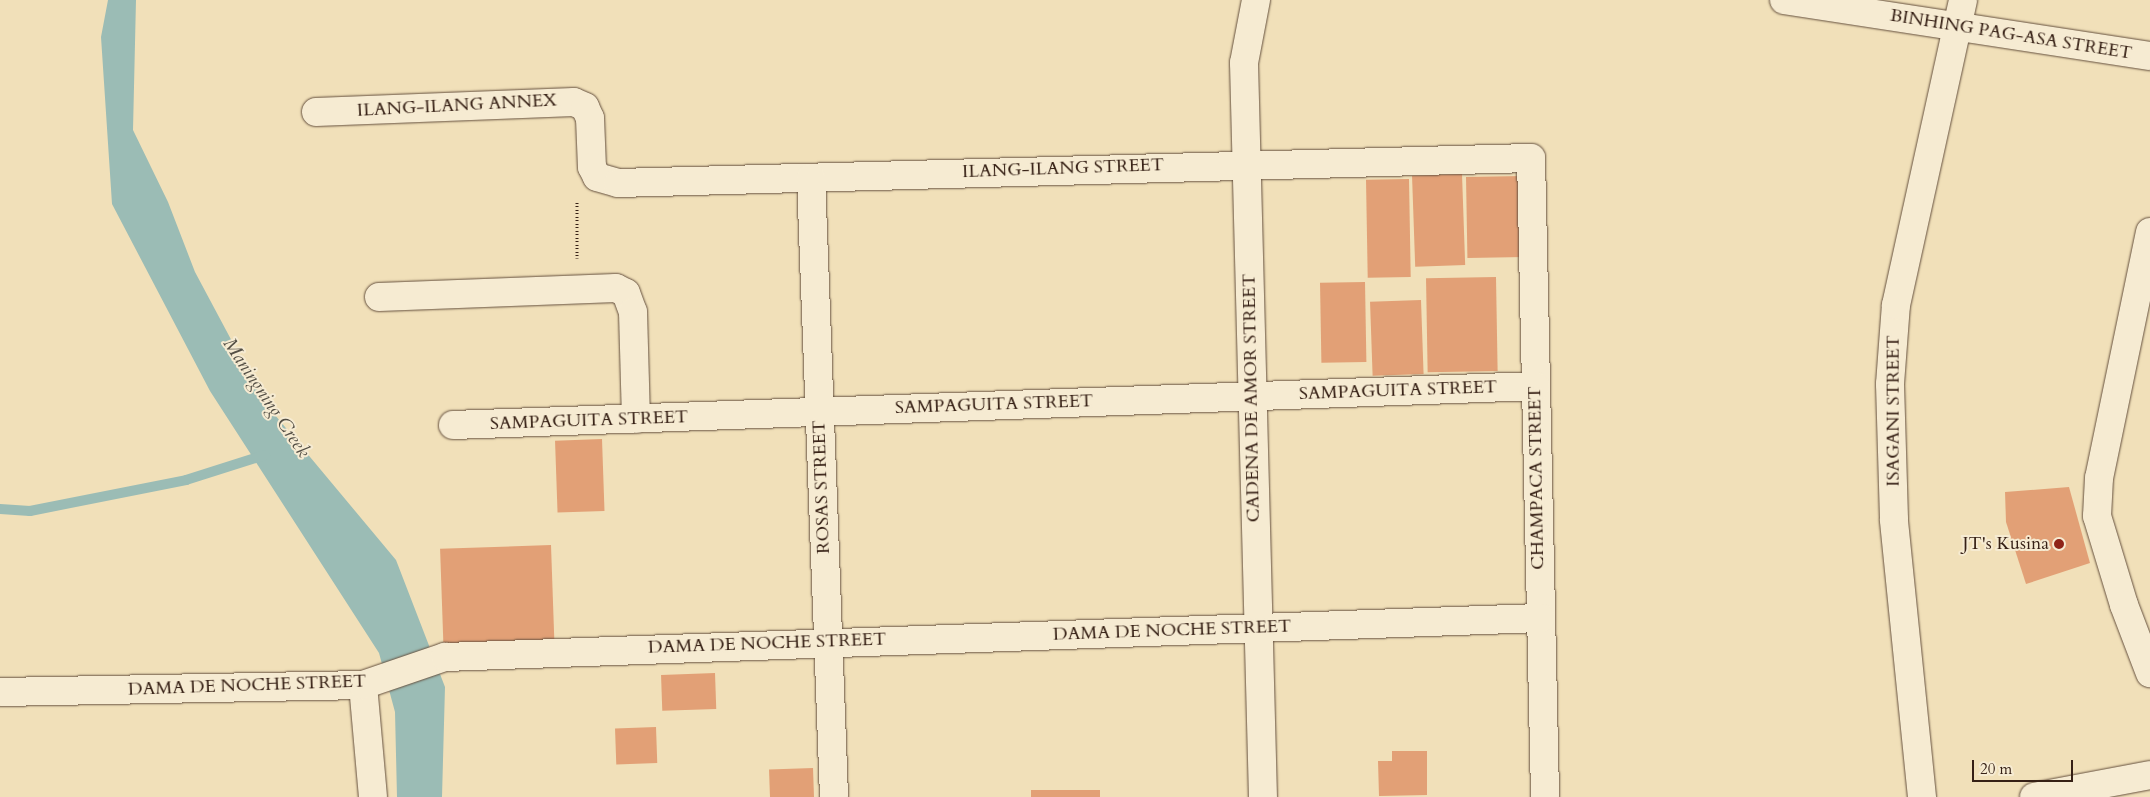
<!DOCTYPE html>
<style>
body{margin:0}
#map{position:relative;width:2150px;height:797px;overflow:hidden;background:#f1e0b9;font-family:Cardo,serif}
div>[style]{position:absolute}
.water>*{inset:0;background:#9bbcb5}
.stream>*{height:10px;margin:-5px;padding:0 5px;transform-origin:5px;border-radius:5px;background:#9bbcb5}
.building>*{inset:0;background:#e2a076;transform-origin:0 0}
.path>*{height:3px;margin-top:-1.5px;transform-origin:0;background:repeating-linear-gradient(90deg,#362015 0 1px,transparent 0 3.5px)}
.roads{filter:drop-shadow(0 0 1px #65503e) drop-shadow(0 0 1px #65503e)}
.street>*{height:28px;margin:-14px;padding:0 14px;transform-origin:14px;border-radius:14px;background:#f6ebd2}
.dots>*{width:14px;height:14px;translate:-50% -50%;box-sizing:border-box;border:2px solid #f6ebd2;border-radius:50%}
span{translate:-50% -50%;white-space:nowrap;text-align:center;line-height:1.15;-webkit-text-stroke:4px #f6ebd2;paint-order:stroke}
.street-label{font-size:18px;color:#362015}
.poi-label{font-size:18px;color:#362015}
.right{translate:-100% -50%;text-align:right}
.water-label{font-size:19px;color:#544f45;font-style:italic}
.scale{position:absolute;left:1972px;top:760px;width:101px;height:22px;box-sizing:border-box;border:2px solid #362015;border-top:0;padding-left:6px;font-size:15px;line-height:18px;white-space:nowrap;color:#362015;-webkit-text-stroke:4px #f6ebd2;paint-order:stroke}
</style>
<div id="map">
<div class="water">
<i style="clip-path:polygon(108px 0,136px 0,133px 130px,168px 202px,195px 272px,265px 403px,396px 560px,445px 687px,442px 797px,397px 797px,395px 712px,379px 653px,210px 391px,112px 204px,101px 37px)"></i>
</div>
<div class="stream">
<i style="left:0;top:509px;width:30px;rotate:4deg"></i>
<i style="left:30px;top:511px;width:159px;rotate:-11.2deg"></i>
<i style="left:186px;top:480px;width:83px;rotate:-17.6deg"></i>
</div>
<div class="building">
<i style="left:1462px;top:174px;width:91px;height:50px;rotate:88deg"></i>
<i style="left:1523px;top:176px;width:81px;height:57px;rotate:89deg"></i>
<i style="left:1409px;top:179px;width:98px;height:43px;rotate:89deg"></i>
<i style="left:1496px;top:277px;width:94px;height:70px;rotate:89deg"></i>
<i style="left:1365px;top:282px;width:80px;height:45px;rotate:89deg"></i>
<i style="left:1421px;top:300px;width:74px;height:51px;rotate:88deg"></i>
<i style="left:602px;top:439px;width:72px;height:47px;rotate:88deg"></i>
<i style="clip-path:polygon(2069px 487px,2090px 563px,2026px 584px,2006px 522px,2005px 492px)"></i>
<i style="left:551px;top:545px;width:101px;height:111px;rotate:88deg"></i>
<i style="left:715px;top:673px;width:36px;height:54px;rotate:88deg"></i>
<i style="left:656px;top:727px;width:36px;height:41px;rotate:88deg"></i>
<i style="clip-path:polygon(1392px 751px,1427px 751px,1427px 795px,1379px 796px,1378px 761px,1392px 761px)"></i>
<i style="left:813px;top:768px;width:29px;height:44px;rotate:88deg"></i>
<i style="left:1031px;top:790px;width:69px;height:7px"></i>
</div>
<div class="path">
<i style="left:577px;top:202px;width:56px;rotate:90deg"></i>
</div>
<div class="roads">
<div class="street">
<i style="left:1256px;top:0;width:64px;rotate:100.8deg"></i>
<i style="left:1244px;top:63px;width:734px;rotate:88.52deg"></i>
<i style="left:1784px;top:0;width:370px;rotate:8.7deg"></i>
<i style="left:316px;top:112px;width:258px;rotate:-2.2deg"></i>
<i style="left:574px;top:102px;width:12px;rotate:24deg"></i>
<i style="left:585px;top:107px;width:12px;rotate:66deg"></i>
<i style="left:590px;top:118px;width:49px;rotate:87.7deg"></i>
<i style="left:592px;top:167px;width:11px;rotate:63deg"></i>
<i style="left:597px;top:177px;width:22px;rotate:16deg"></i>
<i style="left:618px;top:183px;width:913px;rotate:-1.57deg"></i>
<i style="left:1531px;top:158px;width:639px;rotate:88.74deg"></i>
<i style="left:811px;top:178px;width:619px;rotate:87.87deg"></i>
<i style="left:2150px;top:232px;width:251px;rotate:101.7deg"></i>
<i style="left:2099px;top:478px;width:38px;rotate:93deg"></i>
<i style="left:2097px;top:516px;width:93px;rotate:73.1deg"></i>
<i style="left:2124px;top:605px;width:73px;rotate:69.1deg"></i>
<i style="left:379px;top:297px;width:237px;rotate:-2.2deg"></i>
<i style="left:616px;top:288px;width:11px;rotate:27deg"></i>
<i style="left:626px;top:293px;width:20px;rotate:70deg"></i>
<i style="left:633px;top:312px;width:107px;rotate:88.4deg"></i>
<i style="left:453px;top:425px;width:1083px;rotate:-2.06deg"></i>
<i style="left:363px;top:685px;width:112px;rotate:84.9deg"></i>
<i style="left:0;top:692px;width:363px;rotate:-1.1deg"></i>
<i style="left:363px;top:685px;width:87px;rotate:-18.9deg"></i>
<i style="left:445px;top:657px;width:1096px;rotate:-2.04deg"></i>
<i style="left:1922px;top:797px;width:279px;rotate:-95.8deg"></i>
<i style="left:1894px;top:519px;width:135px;rotate:-91.7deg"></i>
<i style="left:1890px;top:384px;width:79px;rotate:-85.7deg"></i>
<i style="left:1896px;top:305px;width:312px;rotate:-77.6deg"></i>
<i style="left:2034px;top:797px;width:118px;rotate:-10.7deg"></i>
</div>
</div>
<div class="dots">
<i style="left:2059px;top:544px;background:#8f2418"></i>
</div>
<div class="street-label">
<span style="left:2011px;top:35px;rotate:9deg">BINHING PAG-ASA STREET</span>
<span style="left:457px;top:106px;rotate:-3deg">ILANG-ILANG ANNEX</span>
<span style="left:1063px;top:169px;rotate:-2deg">ILANG-ILANG STREET</span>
<span style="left:1398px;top:391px;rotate:-2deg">SAMPAGUITA STREET</span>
<span style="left:1252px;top:398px;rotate:-91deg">CADENA DE AMOR STREET</span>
<span style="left:994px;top:405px;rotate:-2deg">SAMPAGUITA STREET</span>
<span style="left:1894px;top:411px;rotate:-90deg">ISAGANI STREET</span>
<span style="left:589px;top:421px;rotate:-2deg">SAMPAGUITA STREET</span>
<span style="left:1537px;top:478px;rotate:-91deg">CHAMPACA STREET</span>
<span style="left:822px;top:487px;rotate:-92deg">ROSAS STREET</span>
<span style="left:1172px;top:631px;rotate:-2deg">DAMA DE NOCHE STREET</span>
<span style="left:767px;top:644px;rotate:-2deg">DAMA DE NOCHE STREET</span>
<span style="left:247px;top:686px;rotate:-2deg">DAMA DE NOCHE STREET</span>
</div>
<div class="poi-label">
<span class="right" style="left:2049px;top:544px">JT's Kusina</span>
</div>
<div class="water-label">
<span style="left:266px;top:398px;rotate:56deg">Maningning Creek</span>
</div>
<div class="scale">20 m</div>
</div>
